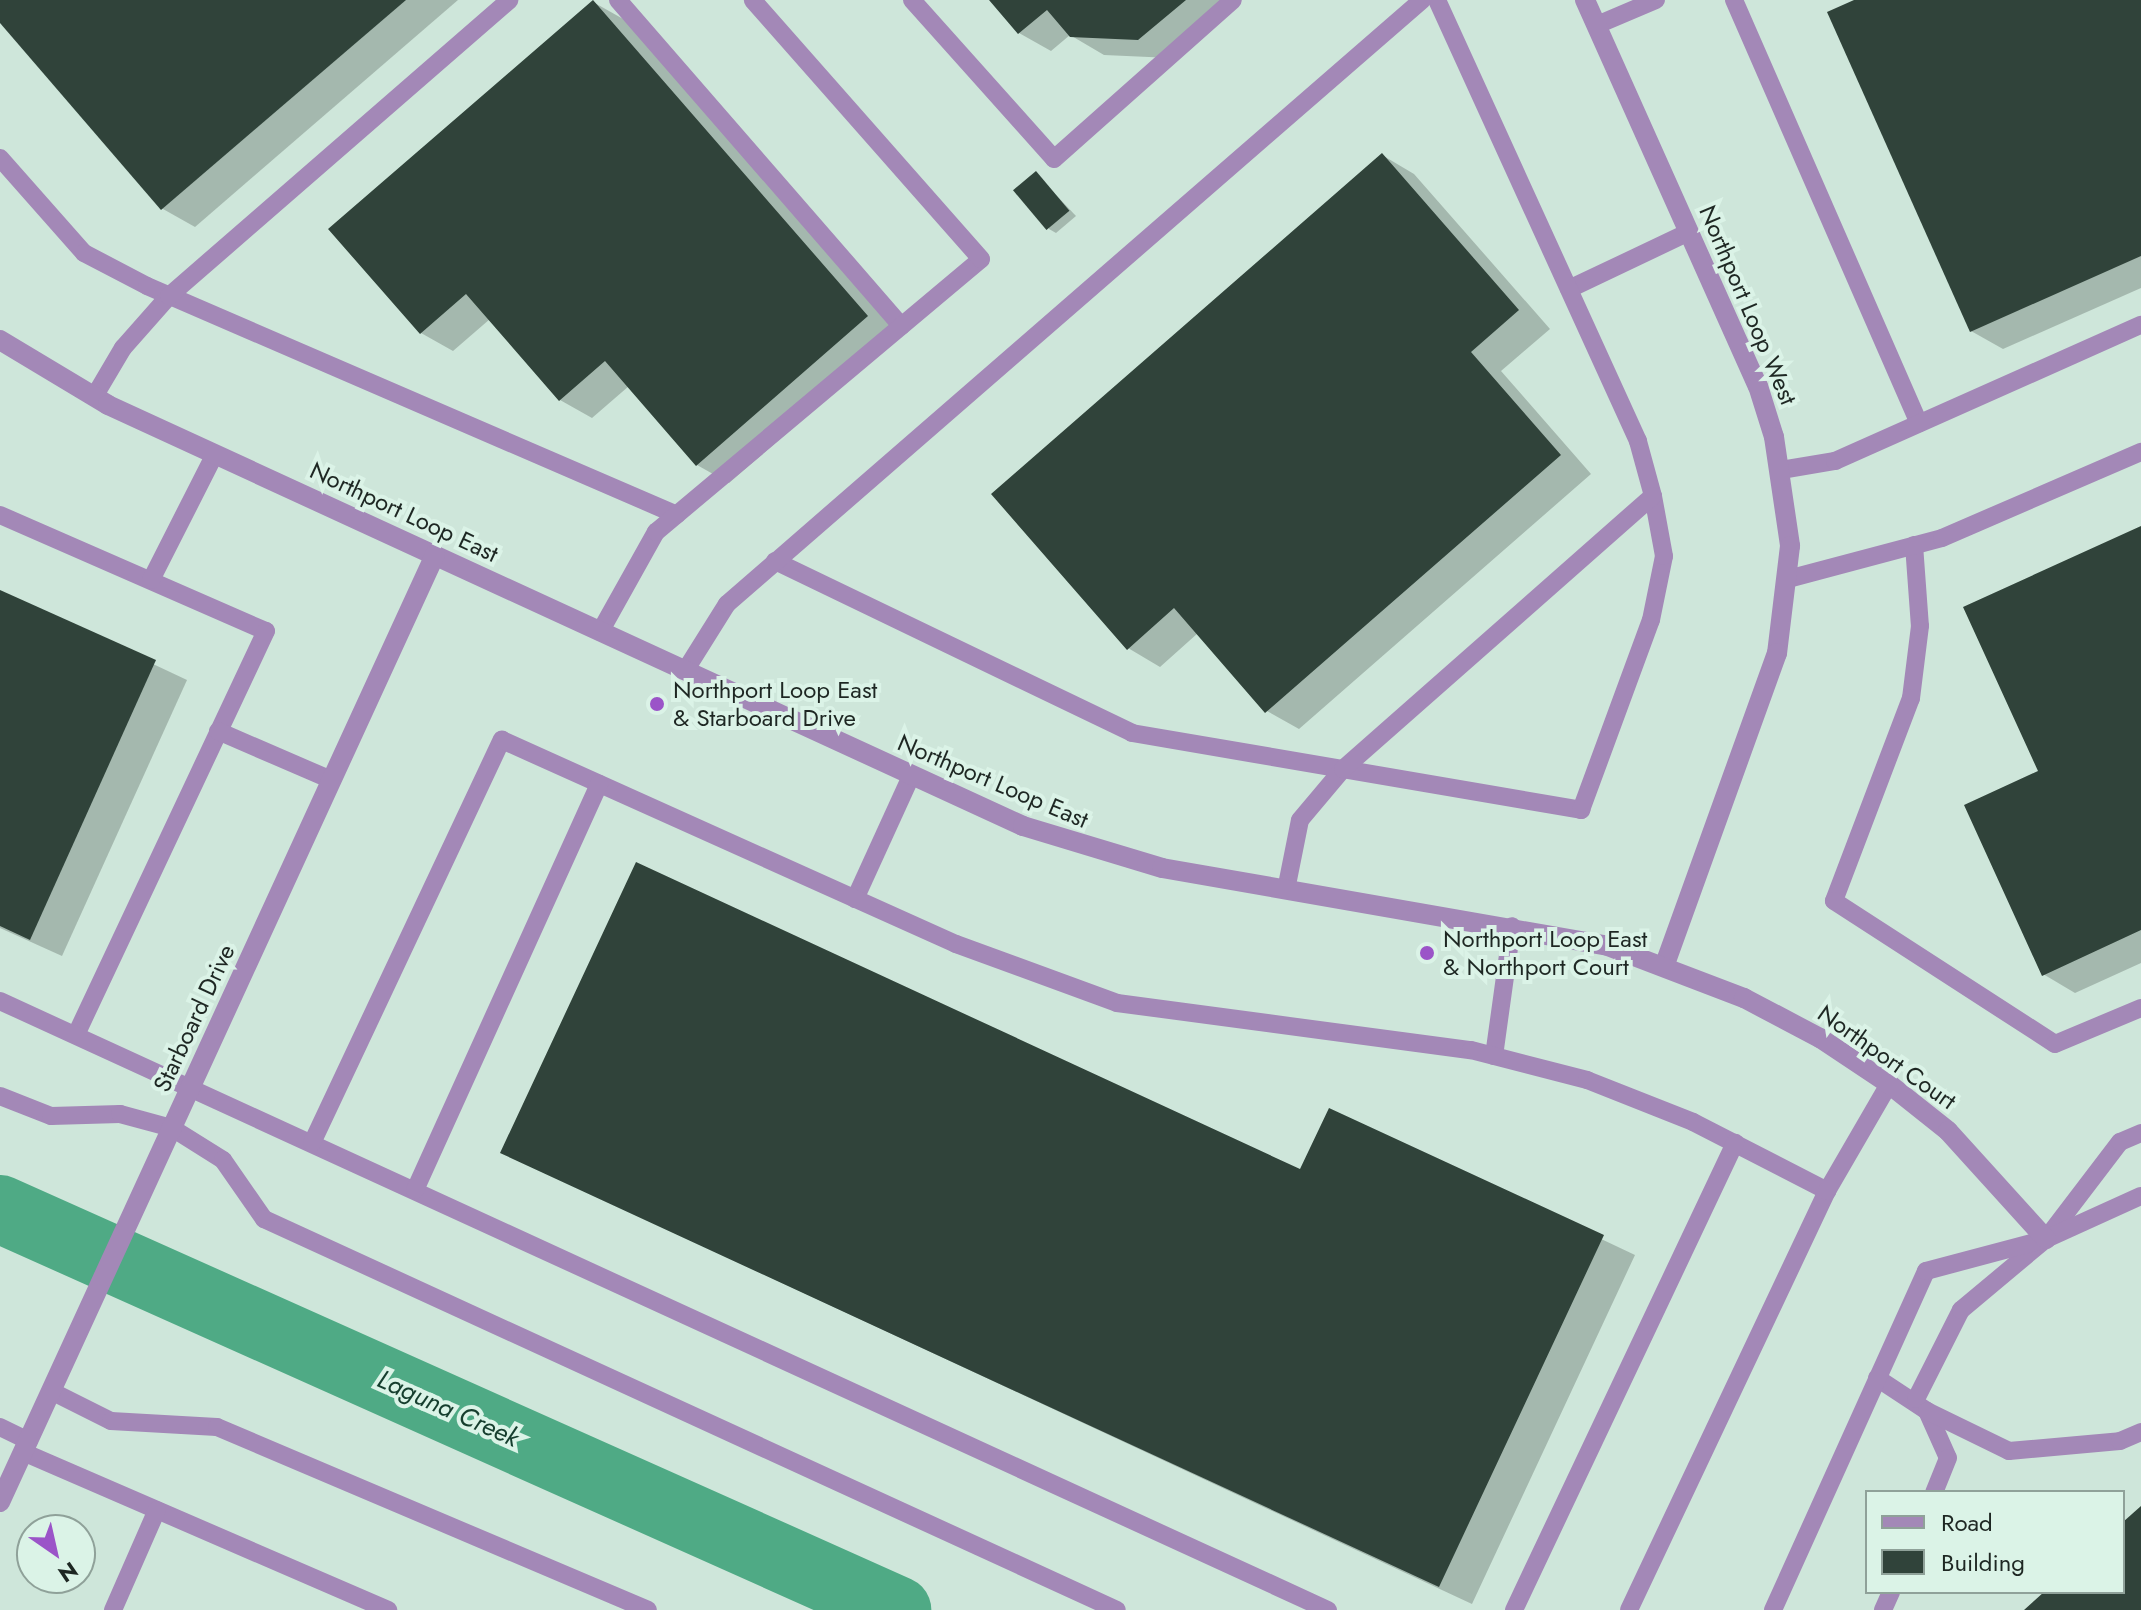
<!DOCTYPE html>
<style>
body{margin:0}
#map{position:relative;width:2141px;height:1610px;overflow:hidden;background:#cee6da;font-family:Jost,sans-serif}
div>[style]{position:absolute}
.shadow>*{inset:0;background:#0003}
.river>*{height:68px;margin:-34px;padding:0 34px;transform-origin:34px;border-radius:34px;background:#4faa85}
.building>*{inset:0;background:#30433a;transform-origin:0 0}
.lane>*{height:18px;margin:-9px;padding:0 9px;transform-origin:9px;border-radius:9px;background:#a388b7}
.street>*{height:20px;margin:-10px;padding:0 10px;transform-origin:10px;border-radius:10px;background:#a388b7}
.dots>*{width:22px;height:22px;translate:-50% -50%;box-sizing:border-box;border:4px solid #dbf3e7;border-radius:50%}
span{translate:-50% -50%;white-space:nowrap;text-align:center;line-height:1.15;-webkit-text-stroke:8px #dbf3e7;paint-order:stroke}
.street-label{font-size:24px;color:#1e2723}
.poi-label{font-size:24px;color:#1e2723}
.left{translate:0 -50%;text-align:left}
.water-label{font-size:26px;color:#163e2e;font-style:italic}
.legend{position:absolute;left:1865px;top:1490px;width:260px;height:104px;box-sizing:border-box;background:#dbf3e7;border:2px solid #8fa199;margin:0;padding:10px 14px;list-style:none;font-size:24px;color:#1e2723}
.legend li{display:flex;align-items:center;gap:16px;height:40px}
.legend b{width:40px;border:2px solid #8fa199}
.north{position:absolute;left:16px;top:1514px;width:80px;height:80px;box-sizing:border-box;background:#dbf3e7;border:2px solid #8fa199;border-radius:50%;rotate:146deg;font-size:22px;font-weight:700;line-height:32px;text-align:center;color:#1e2723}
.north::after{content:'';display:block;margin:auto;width:28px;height:36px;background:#9b54c8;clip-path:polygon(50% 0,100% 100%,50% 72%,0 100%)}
</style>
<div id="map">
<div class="shadow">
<i style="clip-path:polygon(0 0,458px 0,195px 227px,163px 209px,0 20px)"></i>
<i style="clip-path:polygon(992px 0,1239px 0,1171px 58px,1104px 55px,1070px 35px,1051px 51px,1019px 33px)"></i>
<i style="clip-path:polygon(1859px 0,2141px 0,2141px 288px,2003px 349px,1971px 331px)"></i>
<i style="clip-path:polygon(593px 2px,625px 20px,899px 336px,729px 483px,697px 465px,629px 386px,592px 418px,560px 400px,490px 319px,453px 351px,421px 333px)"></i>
<i style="clip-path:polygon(1382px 155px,1414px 174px,1550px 329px,1501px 371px,1591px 474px,1299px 729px,1267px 711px,1198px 633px,1160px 667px,1128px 648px)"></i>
<i style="clip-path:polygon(1036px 174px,1076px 216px,1056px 233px,1049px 229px)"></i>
<i style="clip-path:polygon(2141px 528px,2141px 963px,2075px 993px,2043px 974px)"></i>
<i style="clip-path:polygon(0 592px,187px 680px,62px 956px,0 928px)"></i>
<i style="clip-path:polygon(1330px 1111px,1635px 1255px,1472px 1604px,503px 1153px,1301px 1172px)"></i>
</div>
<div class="river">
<i style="left:0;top:1209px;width:983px;rotate:24.09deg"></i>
</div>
<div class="building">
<i style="clip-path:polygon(0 0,406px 0,161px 210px,0 23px)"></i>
<i style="clip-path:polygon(593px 0,868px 316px,696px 466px,605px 361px,559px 401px,466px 294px,420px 334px,328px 229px)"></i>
<i style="clip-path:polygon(989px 0,1186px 0,1138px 40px,1070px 37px,1047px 10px,1018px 34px)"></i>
<i style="clip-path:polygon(1854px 0,2141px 0,2141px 256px,1970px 332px,1827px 12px)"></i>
<i style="clip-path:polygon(1382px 153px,1519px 310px,1471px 352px,1561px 455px,1265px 713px,1174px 608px,1127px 650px,991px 494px)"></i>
<i style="left:1036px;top:171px;width:52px;height:30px;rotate:50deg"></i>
<i style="clip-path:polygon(2141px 526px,2141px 930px,2042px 976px,1964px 805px,2038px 771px,1963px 607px)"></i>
<i style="clip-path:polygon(0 590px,156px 660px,30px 940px,0 926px)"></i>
<i style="clip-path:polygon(636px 862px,1300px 1169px,1329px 1108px,1604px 1235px,1439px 1587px,500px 1153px)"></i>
<i style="clip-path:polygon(2141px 1506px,2141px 1610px,2024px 1610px,2044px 1592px,2123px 1592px,2123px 1522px)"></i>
</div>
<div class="lane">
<i style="left:618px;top:0;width:432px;rotate:49deg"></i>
<i style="left:912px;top:0;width:213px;rotate:48.2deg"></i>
<i style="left:1054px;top:159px;width:239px;rotate:-41.6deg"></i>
<i style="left:1734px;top:0;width:462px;rotate:66.4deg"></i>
<i style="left:1597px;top:25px;width:64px;rotate:-23deg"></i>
<i style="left:0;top:158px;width:127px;rotate:48.5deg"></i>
<i style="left:84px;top:253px;width:71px;rotate:27.6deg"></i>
<i style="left:147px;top:286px;width:577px;rotate:23.37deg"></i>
<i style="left:1569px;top:289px;width:133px;rotate:-25.4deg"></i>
<i style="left:94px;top:397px;width:57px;rotate:-59.4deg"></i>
<i style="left:123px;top:348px;width:69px;rotate:-48.5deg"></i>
<i style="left:169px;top:296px;width:451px;rotate:-41deg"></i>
<i style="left:1781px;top:470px;width:55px;rotate:-9.5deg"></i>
<i style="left:1835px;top:461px;width:335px;rotate:-24deg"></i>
<i style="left:0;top:515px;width:290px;rotate:23.6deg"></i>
<i style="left:266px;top:631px;width:446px;rotate:115.2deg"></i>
<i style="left:1914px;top:545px;width:81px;rotate:85.8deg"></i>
<i style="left:1920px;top:626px;width:73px;rotate:97.1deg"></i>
<i style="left:1911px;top:698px;width:217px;rotate:110.8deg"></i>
<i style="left:1834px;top:901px;width:263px;rotate:32.9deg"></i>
<i style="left:2055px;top:1044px;width:93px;rotate:-22.7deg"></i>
<i style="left:775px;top:561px;width:396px;rotate:25.7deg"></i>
<i style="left:1132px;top:733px;width:456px;rotate:9.7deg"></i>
<i style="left:1581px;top:810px;width:202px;rotate:-69.8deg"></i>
<i style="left:1651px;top:620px;width:65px;rotate:-78.5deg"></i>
<i style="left:1664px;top:556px;width:61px;rotate:-100.4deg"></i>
<i style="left:1653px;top:496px;width:57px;rotate:-105.3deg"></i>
<i style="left:1638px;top:441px;width:485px;rotate:-114.5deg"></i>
<i style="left:1788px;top:579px;width:159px;rotate:-14.9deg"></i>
<i style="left:1942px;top:538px;width:217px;rotate:-23.4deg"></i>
<i style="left:151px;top:580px;width:141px;rotate:-63.1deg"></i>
<i style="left:600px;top:632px;width:115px;rotate:-60.8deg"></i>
<i style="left:656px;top:532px;width:424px;rotate:-40deg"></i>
<i style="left:981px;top:259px;width:345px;rotate:-131.4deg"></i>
<i style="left:685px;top:671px;width:79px;rotate:-57.9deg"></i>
<i style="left:727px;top:604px;width:921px;rotate:-40.99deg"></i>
<i style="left:218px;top:731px;width:123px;rotate:23.4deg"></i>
<i style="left:1286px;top:890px;width:71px;rotate:-78.7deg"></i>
<i style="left:1300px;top:820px;width:67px;rotate:-49.9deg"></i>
<i style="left:1343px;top:769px;width:413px;rotate:-41.4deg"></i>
<i style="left:855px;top:899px;width:135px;rotate:-65.5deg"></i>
<i style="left:0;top:1001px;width:1461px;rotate:24.64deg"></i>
<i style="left:1494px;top:1056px;width:131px;rotate:-82.1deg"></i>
<i style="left:0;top:1096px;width:55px;rotate:21.4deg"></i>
<i style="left:51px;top:1116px;width:69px;rotate:-1.7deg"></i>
<i style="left:120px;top:1114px;width:54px;rotate:15.1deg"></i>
<i style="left:172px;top:1128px;width:60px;rotate:32.1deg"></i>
<i style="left:223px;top:1160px;width:72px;rotate:55.2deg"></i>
<i style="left:264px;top:1219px;width:938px;rotate:24.63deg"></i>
<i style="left:312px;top:1143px;width:446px;rotate:-64.8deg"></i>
<i style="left:502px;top:740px;width:498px;rotate:24.2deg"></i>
<i style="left:956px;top:944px;width:171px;rotate:20.1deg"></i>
<i style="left:1117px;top:1003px;width:357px;rotate:7.6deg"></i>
<i style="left:1471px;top:1050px;width:120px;rotate:14.5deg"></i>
<i style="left:1587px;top:1080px;width:114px;rotate:21.6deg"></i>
<i style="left:1693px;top:1122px;width:151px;rotate:27.2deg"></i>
<i style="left:1827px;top:1191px;width:463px;rotate:115.3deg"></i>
<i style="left:415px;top:1190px;width:446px;rotate:-65.6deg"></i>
<i style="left:1827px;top:1191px;width:124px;rotate:-59.9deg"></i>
<i style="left:1877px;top:1378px;width:60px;rotate:33.4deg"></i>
<i style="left:1927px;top:1411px;width:51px;rotate:65.9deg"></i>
<i style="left:1948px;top:1458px;width:37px;rotate:112deg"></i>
<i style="left:51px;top:1391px;width:67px;rotate:26.6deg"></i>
<i style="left:111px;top:1421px;width:106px;rotate:3.2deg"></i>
<i style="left:217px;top:1427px;width:468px;rotate:23deg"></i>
<i style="left:1916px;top:1399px;width:100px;rotate:-63.2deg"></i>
<i style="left:1961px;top:1310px;width:111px;rotate:-39.9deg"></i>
<i style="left:2046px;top:1239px;width:122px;rotate:-52.7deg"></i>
<i style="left:2120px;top:1142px;width:23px;rotate:-23deg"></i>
<i style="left:1927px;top:1411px;width:91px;rotate:26deg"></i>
<i style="left:2009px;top:1451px;width:111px;rotate:-5.1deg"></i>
<i style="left:2120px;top:1441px;width:23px;rotate:-23deg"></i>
<i style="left:0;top:1427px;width:32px;rotate:26deg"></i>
<i style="left:23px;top:1452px;width:398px;rotate:23.4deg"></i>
<i style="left:113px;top:1610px;width:109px;rotate:-66.3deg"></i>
<i style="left:1514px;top:1610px;width:517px;rotate:-64.67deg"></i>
<i style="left:1773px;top:1610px;width:372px;rotate:-65.7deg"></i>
<i style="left:1926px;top:1271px;width:124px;rotate:-14.9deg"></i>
<i style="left:2046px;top:1239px;width:104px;rotate:-24.4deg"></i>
<i style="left:1883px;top:1610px;width:20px;rotate:-66deg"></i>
</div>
<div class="street">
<i style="left:1585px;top:0;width:423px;rotate:65.9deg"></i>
<i style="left:1758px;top:386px;width:53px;rotate:72.6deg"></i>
<i style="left:1774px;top:437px;width:110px;rotate:81.6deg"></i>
<i style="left:1790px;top:546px;width:108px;rotate:96.9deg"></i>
<i style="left:1777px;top:653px;width:331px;rotate:109.8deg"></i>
<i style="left:0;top:340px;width:126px;rotate:31deg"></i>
<i style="left:108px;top:405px;width:1007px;rotate:24.71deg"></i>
<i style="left:1023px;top:826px;width:145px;rotate:16.8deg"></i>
<i style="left:1162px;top:868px;width:450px;rotate:9.9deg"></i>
<i style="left:1605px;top:945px;width:149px;rotate:20.9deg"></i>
<i style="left:1744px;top:998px;width:86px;rotate:27.8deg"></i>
<i style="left:1820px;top:1038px;width:83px;rotate:33.7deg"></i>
<i style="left:1889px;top:1084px;width:75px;rotate:38.5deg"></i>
<i style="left:1948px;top:1131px;width:146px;rotate:47.8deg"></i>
<i style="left:0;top:1502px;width:1042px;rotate:-65.33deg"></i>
</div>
<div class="dots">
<i style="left:657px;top:704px;background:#9b54c8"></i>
<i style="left:1427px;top:953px;background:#9b54c8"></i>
</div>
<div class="street-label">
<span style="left:1748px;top:305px;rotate:67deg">Northport Loop West</span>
<span style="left:404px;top:512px;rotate:25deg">Northport Loop East</span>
<span style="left:993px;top:781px;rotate:23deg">Northport Loop East</span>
<span style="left:194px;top:1018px;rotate:-65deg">Starboard Drive</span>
<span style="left:1887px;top:1057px;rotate:35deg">Northport Court</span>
</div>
<div class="poi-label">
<span class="left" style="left:673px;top:704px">Northport Loop East<br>&amp; Starboard Drive</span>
<span class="left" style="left:1443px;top:953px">Northport Loop East<br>&amp; Northport Court</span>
</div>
<div class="water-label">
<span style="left:448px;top:1409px;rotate:24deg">Laguna Creek</span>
</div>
<ul class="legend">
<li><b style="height:10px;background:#a388b7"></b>Road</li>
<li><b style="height:22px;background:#30433a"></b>Building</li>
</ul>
<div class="north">N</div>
</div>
